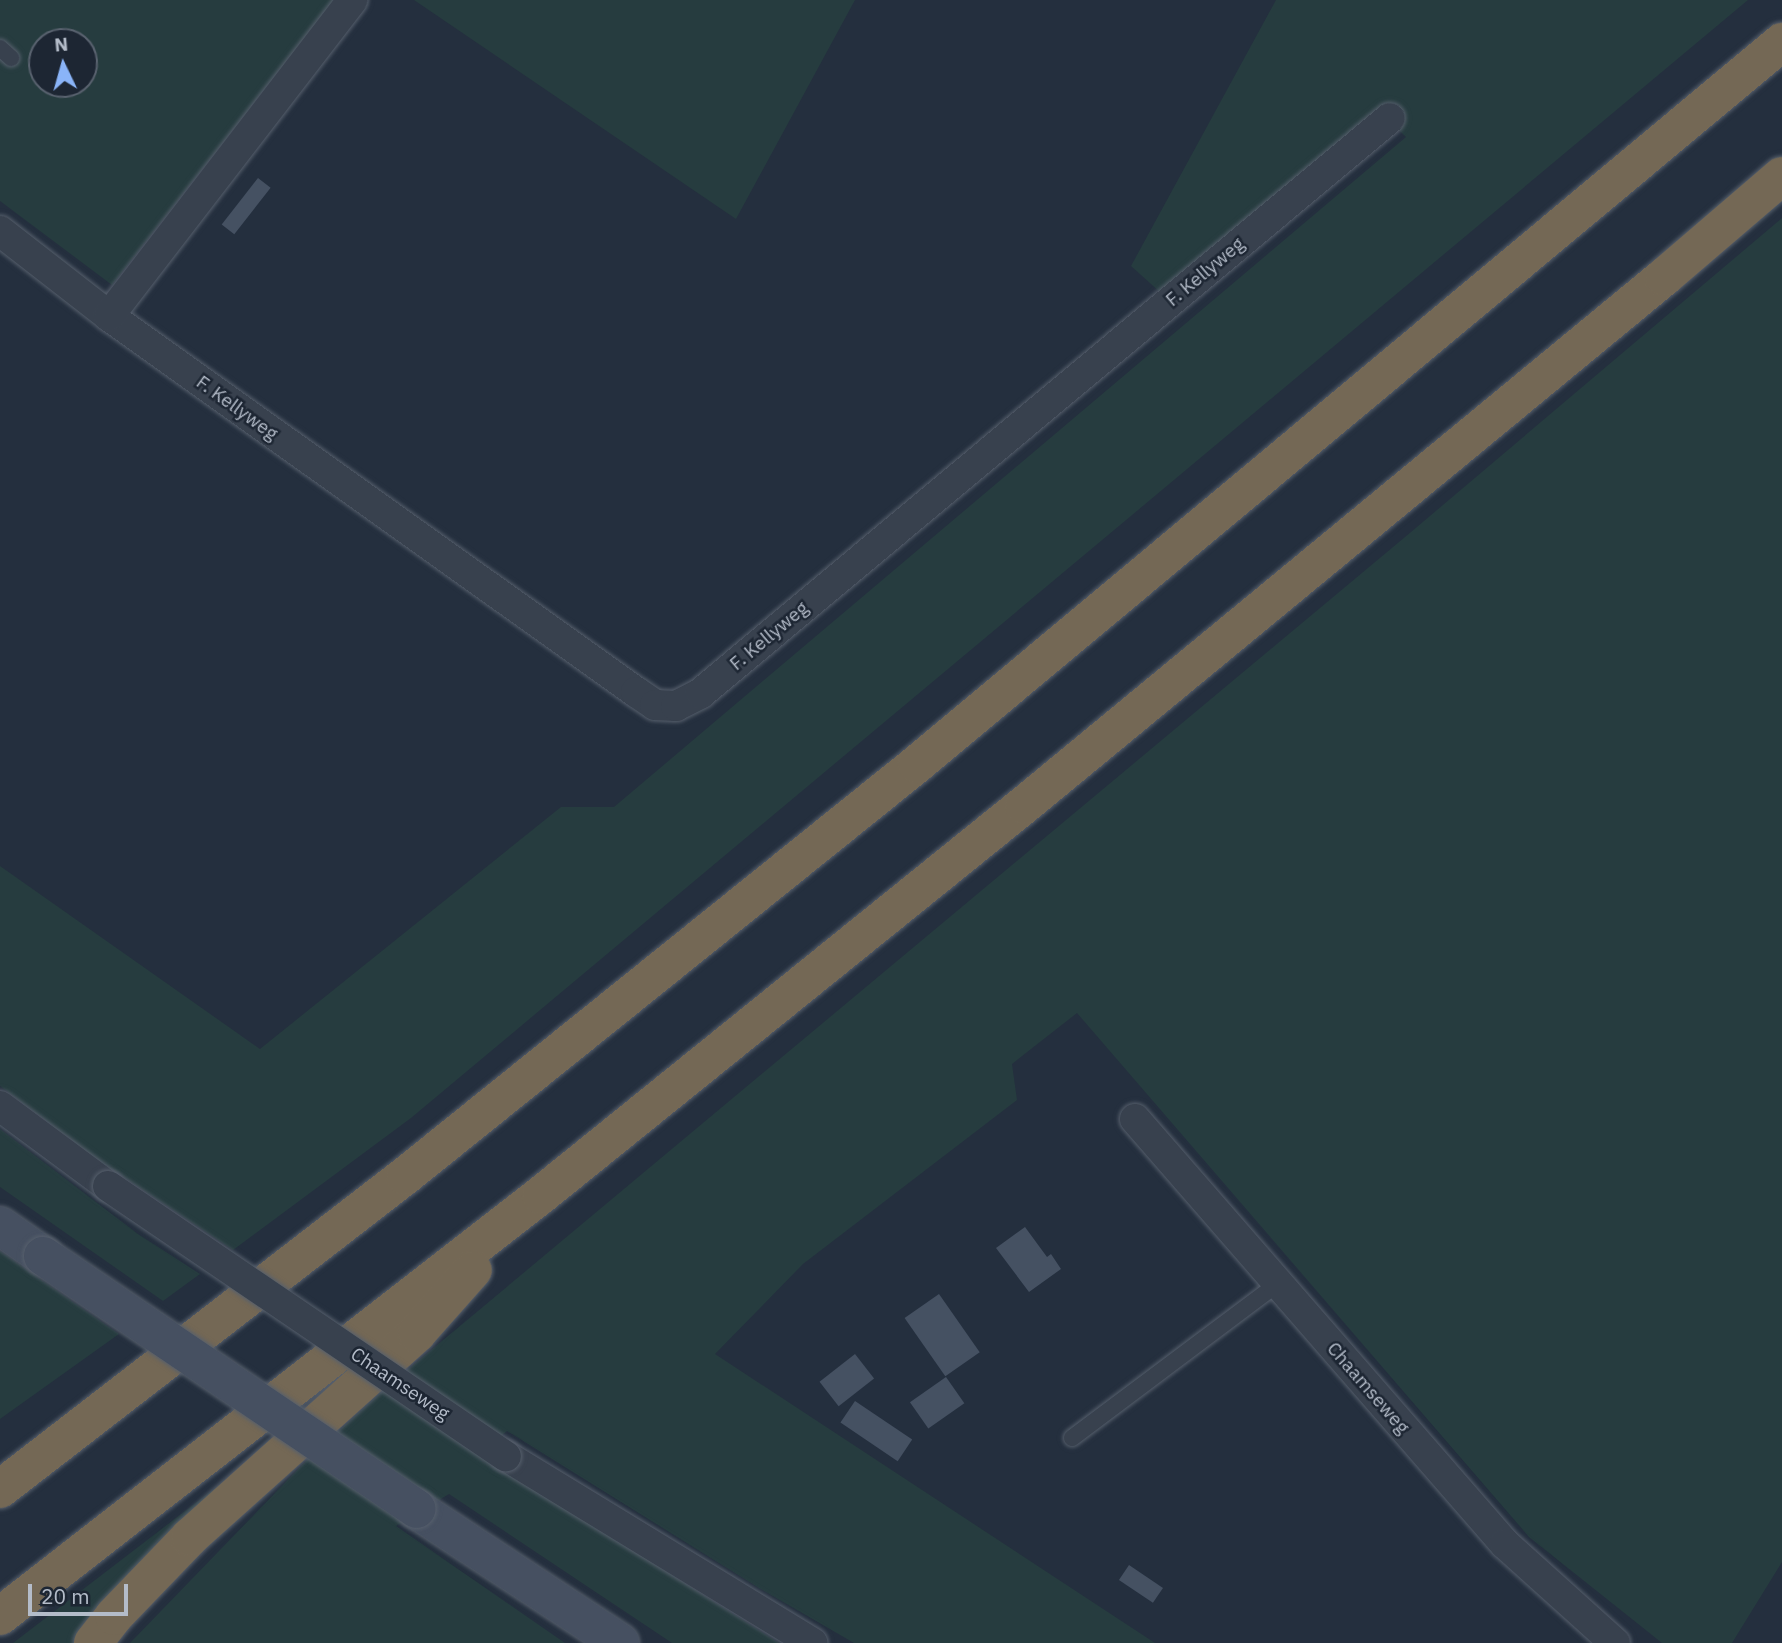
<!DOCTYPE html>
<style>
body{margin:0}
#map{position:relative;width:1782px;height:1643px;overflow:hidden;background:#242f3e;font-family:"IBM Plex Sans",sans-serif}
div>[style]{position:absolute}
.green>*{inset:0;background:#263c3f}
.building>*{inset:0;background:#455162;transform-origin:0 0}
.roads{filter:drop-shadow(0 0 2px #565f6c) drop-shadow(0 0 2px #565f6c)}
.lane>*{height:16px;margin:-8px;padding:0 8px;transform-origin:8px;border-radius:8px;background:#38414e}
.street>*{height:30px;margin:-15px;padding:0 15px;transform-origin:15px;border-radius:15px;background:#38414e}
.secondary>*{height:38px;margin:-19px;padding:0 19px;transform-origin:19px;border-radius:19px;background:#465061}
.highway>*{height:38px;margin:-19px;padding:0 19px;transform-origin:19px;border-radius:19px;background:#746855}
.bridges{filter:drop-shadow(0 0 2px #565f6c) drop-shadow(0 0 2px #565f6c)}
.street-bridge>*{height:30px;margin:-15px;padding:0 15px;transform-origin:15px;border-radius:15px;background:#38414e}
.secondary-bridge>*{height:38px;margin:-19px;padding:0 19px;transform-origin:19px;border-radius:19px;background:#465061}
span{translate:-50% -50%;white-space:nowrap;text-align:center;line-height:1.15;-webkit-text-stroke:5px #1d2633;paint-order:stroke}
.street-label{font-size:19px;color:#b4bcc9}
.north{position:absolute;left:28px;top:28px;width:70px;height:70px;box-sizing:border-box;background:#1d2633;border:2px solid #59626f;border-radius:50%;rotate:355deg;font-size:19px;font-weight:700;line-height:28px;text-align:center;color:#b4bcc9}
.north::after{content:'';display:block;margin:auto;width:24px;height:32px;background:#8ab4f8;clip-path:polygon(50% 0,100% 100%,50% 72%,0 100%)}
.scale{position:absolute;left:28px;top:1584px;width:100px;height:32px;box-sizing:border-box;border:4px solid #b4bcc9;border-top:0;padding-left:9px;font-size:21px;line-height:24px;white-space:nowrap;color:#b4bcc9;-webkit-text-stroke:5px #1d2633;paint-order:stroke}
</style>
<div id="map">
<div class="green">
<i style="clip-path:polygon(evenodd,0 0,334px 0,112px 285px,0 201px,0 0,42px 42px,84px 42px,84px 84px,42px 84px,42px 42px)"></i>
<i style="clip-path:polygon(414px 0,855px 0,736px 219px)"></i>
<i style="clip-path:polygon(1276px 0,1748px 0,411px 1118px,233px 1250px,98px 1160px,0 1086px,0 866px,260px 1049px,561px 807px,614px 807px,1406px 137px,1380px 112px,1161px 293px,1131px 266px)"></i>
<i style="clip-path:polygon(1782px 218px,1782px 1562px,1732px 1643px,1662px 1643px,1529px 1537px,1077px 1013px,1012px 1064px,1017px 1100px,803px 1264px,715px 1354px,1155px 1643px,854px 1643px,759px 1588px,507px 1431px,481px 1454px,779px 1643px,672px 1643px,449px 1494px,396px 1526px,565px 1643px,130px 1643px,305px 1462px,382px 1391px,1411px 532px)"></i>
<i style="clip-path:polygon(0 1129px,138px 1234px,200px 1274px,163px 1301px,0 1187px)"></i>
<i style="clip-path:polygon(0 1251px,119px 1334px,0 1419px)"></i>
<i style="clip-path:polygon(228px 1478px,77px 1643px,13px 1643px)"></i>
</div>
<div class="building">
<i style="left:258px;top:178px;width:16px;height:59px;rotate:38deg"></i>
<i style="clip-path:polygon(1025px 1227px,1047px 1257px,1051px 1254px,1061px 1269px,1029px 1292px,996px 1248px)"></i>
<i style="left:939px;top:1294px;width:71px;height:42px;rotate:55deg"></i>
<i style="left:855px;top:1354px;width:31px;height:45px;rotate:52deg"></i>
<i style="left:946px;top:1377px;width:32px;height:44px;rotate:55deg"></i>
<i style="left:855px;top:1401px;width:69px;height:26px;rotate:34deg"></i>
<i style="left:1129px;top:1565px;width:41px;height:18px;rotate:34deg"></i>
</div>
<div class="roads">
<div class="lane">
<i style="left:0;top:48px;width:15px;rotate:42deg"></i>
<i style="left:1072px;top:1438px;width:256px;rotate:-36.9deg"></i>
</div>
<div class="street">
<i style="left:0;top:231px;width:138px;rotate:37.9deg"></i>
<i style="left:109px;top:316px;width:647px;rotate:35.51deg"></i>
<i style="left:636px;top:692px;width:23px;rotate:34deg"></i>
<i style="left:655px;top:705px;width:21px;rotate:3deg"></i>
<i style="left:676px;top:706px;width:28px;rotate:-27deg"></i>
<i style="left:701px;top:693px;width:897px;rotate:-39.85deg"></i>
<i style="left:109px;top:316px;width:399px;rotate:-52.4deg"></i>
<i style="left:0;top:1106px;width:134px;rotate:36.5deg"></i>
<i style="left:1135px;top:1119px;width:563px;rotate:48.96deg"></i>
<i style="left:1505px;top:1544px;width:148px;rotate:42deg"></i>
<i style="left:506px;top:1456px;width:359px;rotate:31.4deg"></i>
</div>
<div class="secondary">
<i style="left:0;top:1226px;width:52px;rotate:34.9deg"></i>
<i style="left:416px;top:1509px;width:244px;rotate:33.3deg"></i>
</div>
<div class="highway">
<i style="left:0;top:1489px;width:512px;rotate:-37.7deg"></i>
<i style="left:405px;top:1176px;width:657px;rotate:-38.82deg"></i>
<i style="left:917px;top:764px;width:1127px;rotate:-39.85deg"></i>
<i style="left:0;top:1616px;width:686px;rotate:-37.89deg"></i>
<i style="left:541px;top:1195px;width:621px;rotate:-38.92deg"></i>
<i style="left:1024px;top:805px;width:830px;rotate:-39.52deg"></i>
<i style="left:1664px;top:277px;width:155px;rotate:-40.6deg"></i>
<i style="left:93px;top:1643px;width:34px;rotate:-52deg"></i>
<i style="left:114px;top:1616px;width:110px;rotate:-46.1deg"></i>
<i style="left:190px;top:1537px;width:305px;rotate:-41.9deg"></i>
<i style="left:417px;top:1333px;width:84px;rotate:-48.4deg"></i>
</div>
</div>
<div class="bridges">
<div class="street-bridge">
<i style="left:108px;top:1186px;width:481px;rotate:34.2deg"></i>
</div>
<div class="secondary-bridge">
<i style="left:43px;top:1256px;width:451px;rotate:34.1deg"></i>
</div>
</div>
<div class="street-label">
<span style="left:1205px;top:272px;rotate:-40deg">F. Kellyweg</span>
<span style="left:237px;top:408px;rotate:36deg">F. Kellyweg</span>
<span style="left:769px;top:636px;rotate:-40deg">F. Kellyweg</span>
<span style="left:400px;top:1384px;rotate:34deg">Chaamseweg</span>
<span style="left:1368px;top:1388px;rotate:49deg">Chaamseweg</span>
</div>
<div class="north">N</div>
<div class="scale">20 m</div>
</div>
